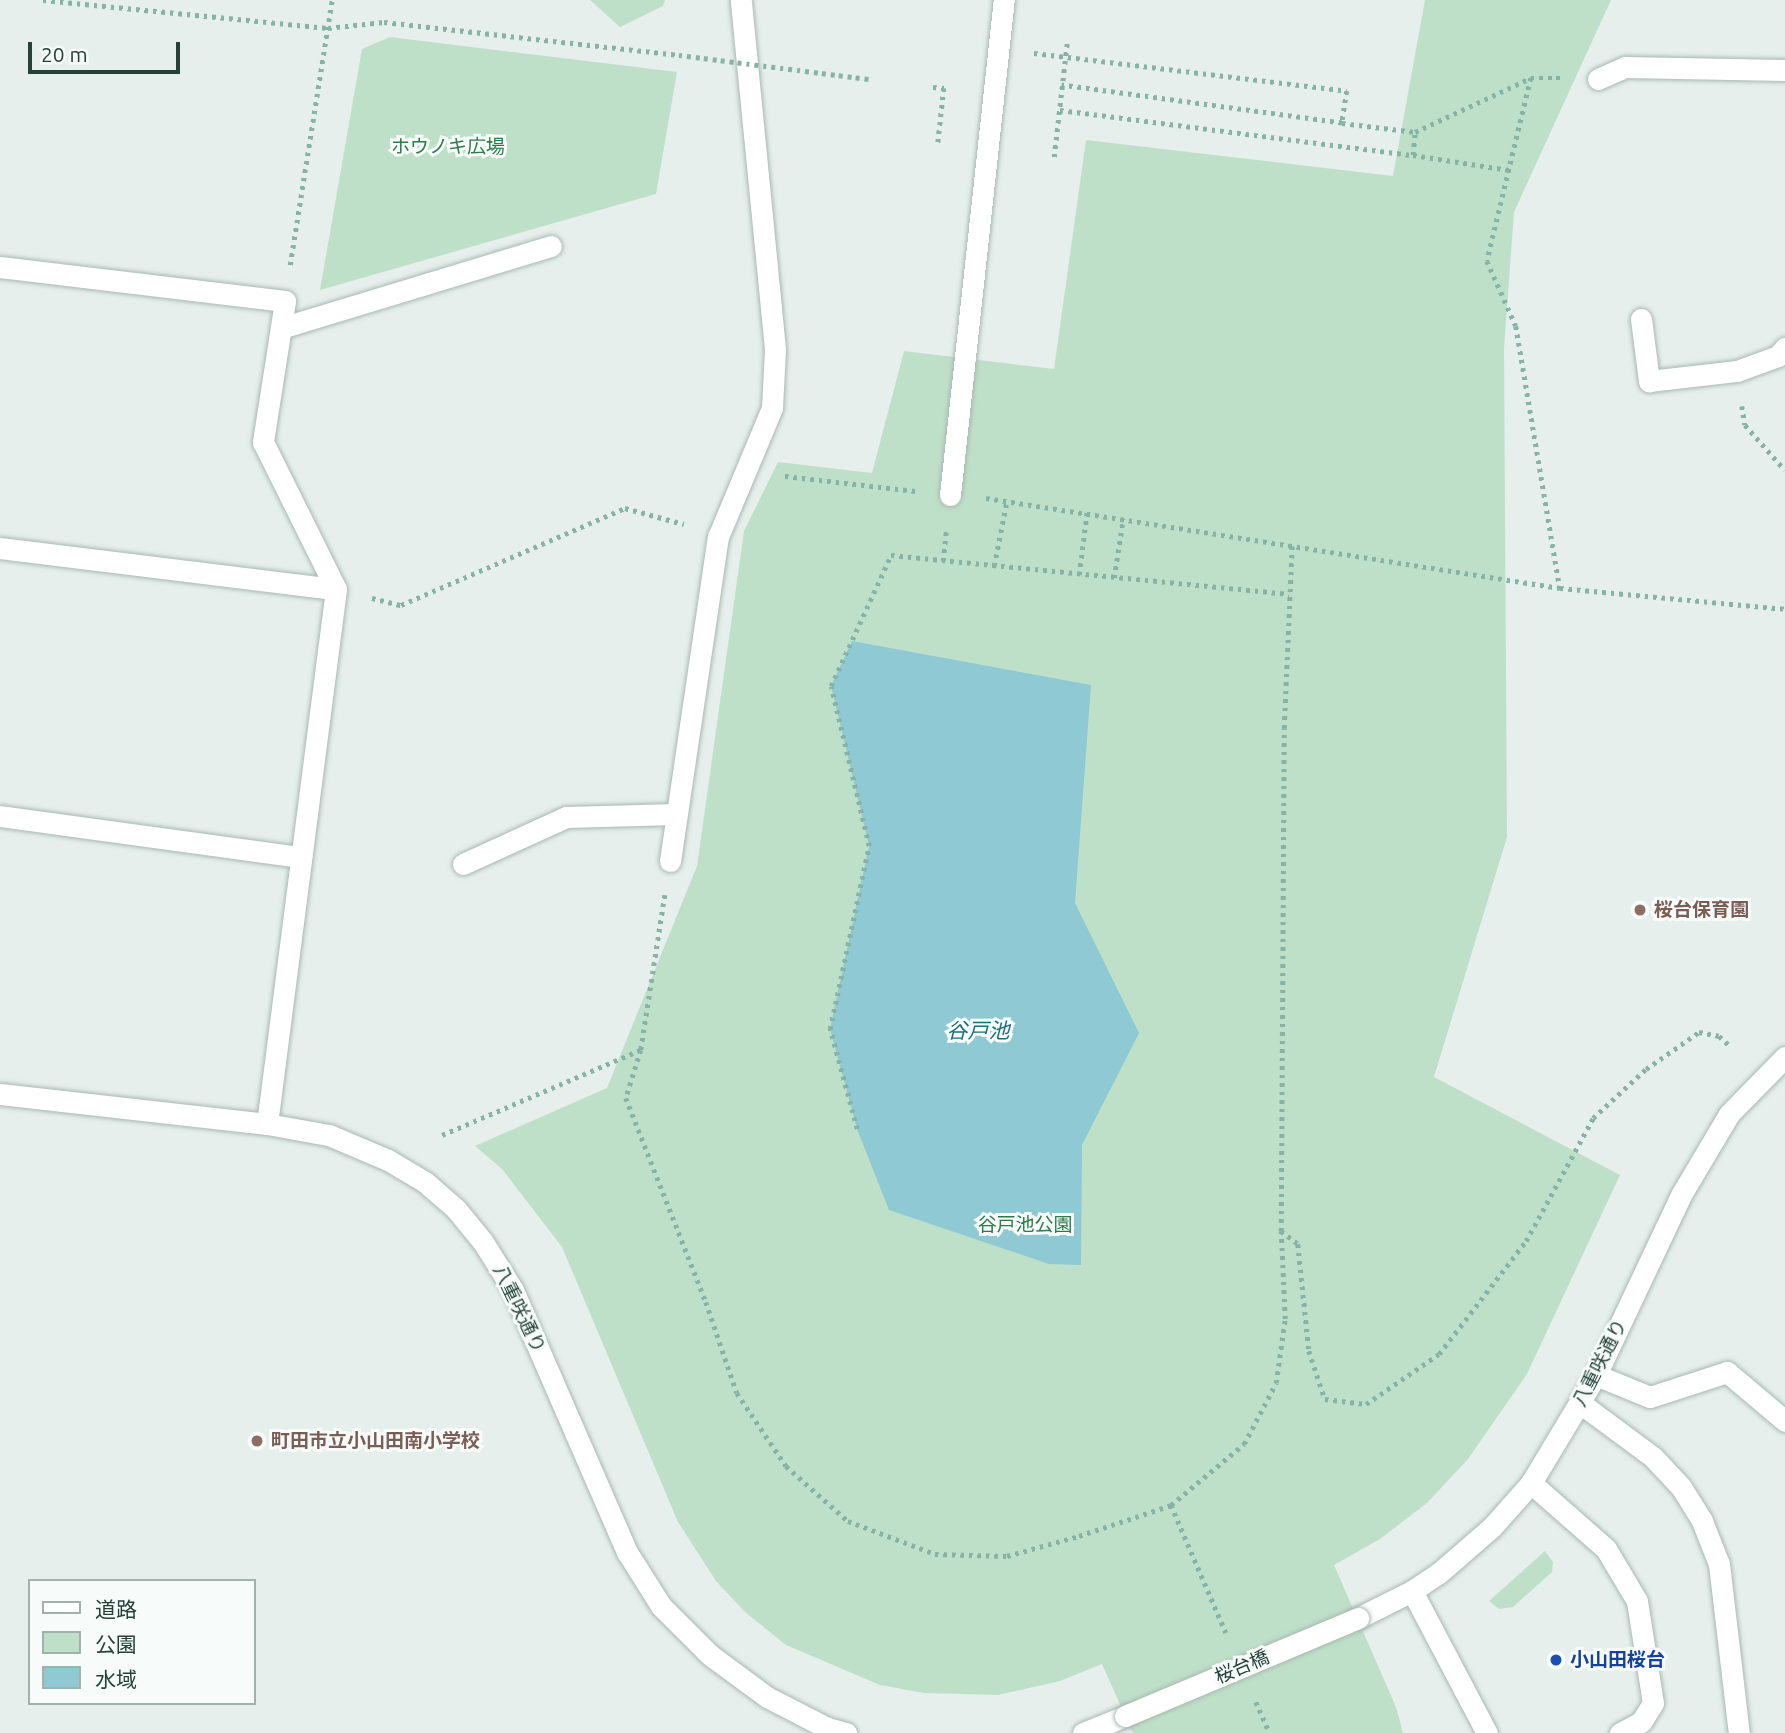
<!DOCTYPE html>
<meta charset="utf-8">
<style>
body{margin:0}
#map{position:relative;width:1785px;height:1733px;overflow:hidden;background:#e6efeb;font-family:Ubuntu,"Noto Sans JP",sans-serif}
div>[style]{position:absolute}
.green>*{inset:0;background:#bfe0c8}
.water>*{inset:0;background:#8ec9d4}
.path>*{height:4.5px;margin-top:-2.25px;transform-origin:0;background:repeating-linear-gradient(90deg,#86b3a5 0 3.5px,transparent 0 8.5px)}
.roads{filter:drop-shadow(0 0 2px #a8b8b2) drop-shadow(0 0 2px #a8b8b2)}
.minor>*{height:21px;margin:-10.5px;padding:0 10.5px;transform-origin:10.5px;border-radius:10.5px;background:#fff}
.path-bridge>*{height:4.5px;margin-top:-2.25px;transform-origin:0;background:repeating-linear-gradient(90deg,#86b3a5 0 3.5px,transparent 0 8.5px)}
.bridges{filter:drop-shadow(0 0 2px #a8b8b2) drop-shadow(0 0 2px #a8b8b2)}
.minor-bridge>*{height:21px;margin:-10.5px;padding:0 10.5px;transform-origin:10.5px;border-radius:10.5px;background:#fff}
.dots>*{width:19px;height:19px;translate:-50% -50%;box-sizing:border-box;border:4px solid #f7fbf9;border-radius:50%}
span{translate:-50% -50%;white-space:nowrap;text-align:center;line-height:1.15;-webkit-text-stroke:6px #f7fbf9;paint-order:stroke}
.park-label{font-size:19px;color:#2d7a4b}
.education-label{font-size:19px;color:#785e54;font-weight:700}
.left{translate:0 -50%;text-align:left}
.street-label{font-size:19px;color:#24423a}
.transit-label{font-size:19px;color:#164399;font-weight:700}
.water-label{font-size:21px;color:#1c6f80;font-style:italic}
.legend{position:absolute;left:28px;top:1579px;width:228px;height:126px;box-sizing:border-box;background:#f7fbf9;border:2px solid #a3b1ad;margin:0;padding:9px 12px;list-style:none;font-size:21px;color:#24423a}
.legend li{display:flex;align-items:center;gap:14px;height:35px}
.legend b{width:35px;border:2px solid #a3b1ad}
.scale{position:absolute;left:28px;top:42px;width:152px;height:32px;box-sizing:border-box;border:4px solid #24423a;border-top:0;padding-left:9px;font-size:21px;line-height:24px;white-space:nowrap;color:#24423a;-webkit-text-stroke:5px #f7fbf9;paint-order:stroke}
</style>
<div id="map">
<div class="green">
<i style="clip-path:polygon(590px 0,665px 0,663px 6px,620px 27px)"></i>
<i style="clip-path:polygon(1425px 0,1611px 0,1514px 212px,1504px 348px,1507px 837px,1434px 1077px,1620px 1175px,1527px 1374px,1468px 1459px,1427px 1503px,1380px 1539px,1334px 1565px,1396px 1707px,1403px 1733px,1133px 1733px,1102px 1664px,1060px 1681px,998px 1695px,924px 1693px,880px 1685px,786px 1645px,745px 1612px,716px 1581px,678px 1522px,562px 1247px,502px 1169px,475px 1146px,607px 1088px,697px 866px,744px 531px,778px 462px,872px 473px,904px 351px,1054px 369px,1086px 140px,1393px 176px)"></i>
<i style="clip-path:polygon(390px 37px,677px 72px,656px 194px,320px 290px,362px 49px)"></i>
<i style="clip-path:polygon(1545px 1551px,1553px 1562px,1552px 1572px,1513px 1607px,1499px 1609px,1489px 1601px)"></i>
</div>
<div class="water">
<i style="clip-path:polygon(852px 641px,1091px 685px,1075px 903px,1139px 1033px,1082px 1145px,1081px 1265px,1049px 1264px,889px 1210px,857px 1129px,830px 1029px,869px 846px,831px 686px)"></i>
</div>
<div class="path">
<i style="left:43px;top:0;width:286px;rotate:5.6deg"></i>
<i style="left:328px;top:28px;width:56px;rotate:-6.1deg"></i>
<i style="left:384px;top:22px;width:297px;rotate:6.4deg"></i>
<i style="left:1034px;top:53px;width:315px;rotate:6.9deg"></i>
<i style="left:1347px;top:91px;width:32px;rotate:99deg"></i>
<i style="left:1342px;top:123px;width:283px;rotate:-172.3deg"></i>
<i style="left:1531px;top:78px;width:188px;rotate:103.5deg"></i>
<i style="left:1487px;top:261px;width:71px;rotate:66deg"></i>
<i style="left:1516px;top:326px;width:266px;rotate:80.5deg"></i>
<i style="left:1560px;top:588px;width:226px;rotate:5.3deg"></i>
<i style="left:933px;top:87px;width:11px;rotate:5deg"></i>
<i style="left:944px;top:88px;width:55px;rotate:96.2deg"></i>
<i style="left:1060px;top:110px;width:356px;rotate:7.3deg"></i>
<i style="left:1413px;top:155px;width:23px;rotate:-85deg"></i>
<i style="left:1342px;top:123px;width:74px;rotate:7deg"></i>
<i style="left:1415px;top:132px;width:128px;rotate:-25deg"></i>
<i style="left:1531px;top:78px;width:32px"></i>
<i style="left:1413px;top:155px;width:97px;rotate:8.9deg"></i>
<i style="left:290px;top:265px;width:268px;rotate:-81deg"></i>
<i style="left:1742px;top:406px;width:19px;rotate:81deg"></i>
<i style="left:1745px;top:425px;width:60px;rotate:48.4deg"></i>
<i style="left:785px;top:476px;width:131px;rotate:6.6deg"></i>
<i style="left:986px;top:498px;width:581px;rotate:8.91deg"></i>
<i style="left:943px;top:561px;width:31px;rotate:-84deg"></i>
<i style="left:994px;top:566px;width:67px;rotate:-78.9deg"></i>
<i style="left:1079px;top:575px;width:64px;rotate:-82.8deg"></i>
<i style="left:1114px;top:578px;width:60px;rotate:-81.3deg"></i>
<i style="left:372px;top:598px;width:30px;rotate:14deg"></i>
<i style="left:401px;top:605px;width:244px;rotate:-23.4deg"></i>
<i style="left:625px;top:508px;width:61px;rotate:15.2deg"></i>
<i style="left:665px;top:895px;width:157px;rotate:98.8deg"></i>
<i style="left:641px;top:1050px;width:50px;rotate:107.4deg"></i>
<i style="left:626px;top:1098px;width:219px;rotate:68.6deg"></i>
<i style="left:706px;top:1302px;width:96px;rotate:71.2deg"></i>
<i style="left:737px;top:1393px;width:88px;rotate:56.1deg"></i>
<i style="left:786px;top:1466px;width:83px;rotate:41.6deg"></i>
<i style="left:848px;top:1521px;width:93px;rotate:20.8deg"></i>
<i style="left:935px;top:1554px;width:72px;rotate:1.6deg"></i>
<i style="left:1007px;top:1556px;width:75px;rotate:-15.5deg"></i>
<i style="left:1079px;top:1536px;width:97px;rotate:-18.6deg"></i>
<i style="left:1171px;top:1505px;width:95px;rotate:-39.9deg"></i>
<i style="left:1244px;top:1444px;width:69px;rotate:-62.3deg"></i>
<i style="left:1276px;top:1383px;width:65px;rotate:-82deg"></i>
<i style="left:1285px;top:1319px;width:88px;rotate:-92.6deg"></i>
<i style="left:1281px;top:1231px;width:503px;rotate:-89.66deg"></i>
<i style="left:1284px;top:728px;width:182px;rotate:-87.5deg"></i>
<i style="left:857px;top:1129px;width:104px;rotate:-105.1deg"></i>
<i style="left:830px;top:1029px;width:187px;rotate:-78deg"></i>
<i style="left:869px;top:846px;width:164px;rotate:-103.4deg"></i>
<i style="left:831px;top:686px;width:144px;rotate:-65.4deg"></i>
<i style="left:891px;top:555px;width:400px;rotate:5.6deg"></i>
<i style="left:442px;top:1135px;width:215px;rotate:-23.2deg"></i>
<i style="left:1281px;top:1231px;width:21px;rotate:37deg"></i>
<i style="left:1298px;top:1244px;width:108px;rotate:84.1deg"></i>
<i style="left:1309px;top:1351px;width:51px;rotate:71.6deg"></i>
<i style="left:1325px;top:1399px;width:41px;rotate:7deg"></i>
<i style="left:1366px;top:1404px;width:88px;rotate:-34.4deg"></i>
<i style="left:1439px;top:1354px;width:143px;rotate:-52.4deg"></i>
<i style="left:1526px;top:1241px;width:140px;rotate:-61.4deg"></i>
<i style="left:1593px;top:1118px;width:72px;rotate:-42.8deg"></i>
<i style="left:1646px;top:1069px;width:65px;rotate:-34.9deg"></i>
<i style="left:1699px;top:1032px;width:20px;rotate:11deg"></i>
<i style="left:1719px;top:1036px;width:13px;rotate:42deg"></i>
<i style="left:1171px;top:1505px;width:139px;rotate:66.7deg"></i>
<i style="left:1256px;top:1702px;width:34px;rotate:66deg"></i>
</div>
<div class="roads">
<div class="minor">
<i style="left:1598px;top:79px;width:30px;rotate:-24deg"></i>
<i style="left:1625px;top:67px;width:160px;rotate:1.1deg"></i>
<i style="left:0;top:267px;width:287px;rotate:6.8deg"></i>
<i style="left:285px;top:301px;width:143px;rotate:98.9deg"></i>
<i style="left:263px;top:442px;width:164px;rotate:63.6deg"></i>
<i style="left:336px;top:589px;width:539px;rotate:97.35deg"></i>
<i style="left:1641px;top:319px;width:63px;rotate:82.6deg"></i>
<i style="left:1649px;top:381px;width:89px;rotate:-6.5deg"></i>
<i style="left:1737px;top:371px;width:44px;rotate:-20.1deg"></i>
<i style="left:1778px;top:356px;width:11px;rotate:-49deg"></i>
<i style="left:281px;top:328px;width:282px;rotate:-16.9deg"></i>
<i style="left:950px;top:495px;width:498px;rotate:-83.8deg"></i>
<i style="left:0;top:548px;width:338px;rotate:7deg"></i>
<i style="left:0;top:816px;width:304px;rotate:7.8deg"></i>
<i style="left:670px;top:861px;width:328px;rotate:-81.6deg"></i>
<i style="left:718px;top:537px;width:140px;rotate:-67.3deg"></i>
<i style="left:772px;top:408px;width:59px;rotate:-87.1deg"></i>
<i style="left:775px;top:349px;width:351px;rotate:-95.6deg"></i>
<i style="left:463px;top:864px;width:113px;rotate:-24.5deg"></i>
<i style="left:566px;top:817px;width:110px;rotate:-1.6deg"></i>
<i style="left:0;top:1094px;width:269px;rotate:6.4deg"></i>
<i style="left:267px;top:1124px;width:63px;rotate:10.1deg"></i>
<i style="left:329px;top:1135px;width:64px;rotate:23deg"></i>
<i style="left:388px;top:1160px;width:43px;rotate:30.7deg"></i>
<i style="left:425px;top:1182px;width:41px;rotate:41.1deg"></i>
<i style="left:456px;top:1209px;width:43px;rotate:50.7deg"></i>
<i style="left:483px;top:1242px;width:57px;rotate:58deg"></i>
<i style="left:513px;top:1290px;width:286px;rotate:66.5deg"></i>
<i style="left:627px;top:1552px;width:64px;rotate:57.8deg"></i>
<i style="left:661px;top:1606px;width:69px;rotate:45deg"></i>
<i style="left:710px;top:1655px;width:71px;rotate:36.4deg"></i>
<i style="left:767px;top:1697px;width:68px;rotate:27.3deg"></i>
<i style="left:827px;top:1728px;width:20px;rotate:15deg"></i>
<i style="left:1596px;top:1375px;width:58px;rotate:22.2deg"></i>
<i style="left:1650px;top:1397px;width:81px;rotate:-18deg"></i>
<i style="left:1727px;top:1372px;width:76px;rotate:40.2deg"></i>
<i style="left:1580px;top:1403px;width:91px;rotate:36.5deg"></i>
<i style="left:1653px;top:1457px;width:41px;rotate:47deg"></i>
<i style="left:1681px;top:1487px;width:40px;rotate:58deg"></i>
<i style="left:1702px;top:1521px;width:46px;rotate:68.4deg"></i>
<i style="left:1719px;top:1564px;width:170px;rotate:83.3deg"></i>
<i style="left:1531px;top:1483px;width:100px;rotate:41.3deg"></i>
<i style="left:1606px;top:1549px;width:61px;rotate:59.2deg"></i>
<i style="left:1637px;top:1601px;width:103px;rotate:81.1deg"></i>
<i style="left:1653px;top:1703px;width:22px;rotate:122deg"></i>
<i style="left:1641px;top:1722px;width:24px;rotate:152deg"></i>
<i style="left:1412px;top:1591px;width:161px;rotate:62.2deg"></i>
<i style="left:1358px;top:1618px;width:60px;rotate:-26.6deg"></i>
<i style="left:1412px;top:1591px;width:32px;rotate:-34deg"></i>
<i style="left:1439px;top:1573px;width:70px;rotate:-41deg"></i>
<i style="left:1492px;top:1527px;width:59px;rotate:-48.4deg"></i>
<i style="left:1531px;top:1483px;width:126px;rotate:-59deg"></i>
<i style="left:1596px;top:1375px;width:199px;rotate:-64.7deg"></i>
<i style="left:1681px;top:1195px;width:94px;rotate:-59.3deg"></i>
<i style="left:1729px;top:1114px;width:80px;rotate:-45.5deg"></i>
<i style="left:1083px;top:1733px;width:45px;rotate:-22deg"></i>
</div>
</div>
<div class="path-bridge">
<i style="left:679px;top:55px;width:193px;rotate:7.2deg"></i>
<i style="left:1054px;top:157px;width:115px;rotate:-83.5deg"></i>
</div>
<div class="bridges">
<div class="minor-bridge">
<i style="left:1125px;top:1716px;width:253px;rotate:-22.8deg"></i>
</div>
</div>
<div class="dots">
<i style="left:1640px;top:910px;background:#8d6e63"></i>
<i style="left:257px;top:1441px;background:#8d6e63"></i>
<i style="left:1556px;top:1660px;background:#1a4fb4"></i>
</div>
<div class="park-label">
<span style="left:448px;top:147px">ホウノキ広場</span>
<span style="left:1025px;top:1225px">谷戸池公園</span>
</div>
<div class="education-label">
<span class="left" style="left:1654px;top:910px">桜台保育園</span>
<span class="left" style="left:271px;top:1441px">町田市立小山田南小学校</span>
</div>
<div class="street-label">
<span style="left:519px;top:1309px;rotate:64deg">八重咲通り</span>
<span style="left:1600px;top:1363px;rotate:-63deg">八重咲通り</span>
<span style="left:1242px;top:1667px;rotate:-23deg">桜台橋</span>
</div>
<div class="transit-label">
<span class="left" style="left:1570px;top:1660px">小山田桜台</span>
</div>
<div class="water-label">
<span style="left:978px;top:1030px">谷戸池</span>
</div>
<ul class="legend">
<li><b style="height:9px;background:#fff"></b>道路</li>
<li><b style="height:19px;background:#bfe0c8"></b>公園</li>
<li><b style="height:19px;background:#8ec9d4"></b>水域</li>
</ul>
<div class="scale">20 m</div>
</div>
